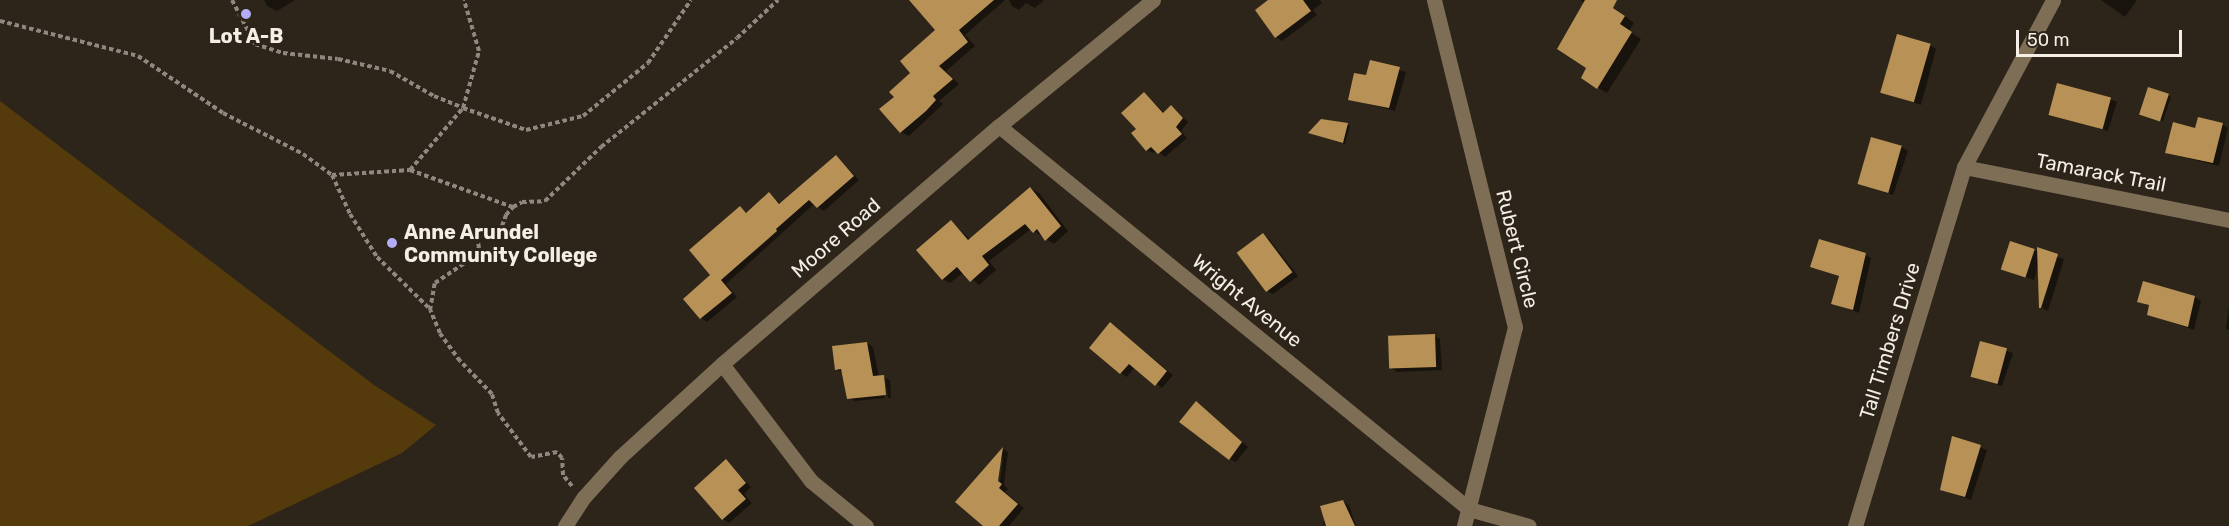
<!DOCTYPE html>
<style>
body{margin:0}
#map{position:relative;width:2229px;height:526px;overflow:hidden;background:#2d2519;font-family:Rubik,sans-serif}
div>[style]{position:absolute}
.green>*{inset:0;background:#553b0c}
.shadow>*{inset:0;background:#0007;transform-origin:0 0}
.building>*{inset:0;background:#b79156;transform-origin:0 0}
.path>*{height:4px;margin-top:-2px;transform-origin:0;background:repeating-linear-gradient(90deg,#8f887e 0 4.5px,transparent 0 7.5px)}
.minor>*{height:15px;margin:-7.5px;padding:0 7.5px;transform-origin:7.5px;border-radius:7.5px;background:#7e6e56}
.dots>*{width:16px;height:16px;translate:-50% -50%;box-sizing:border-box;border:3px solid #2d2519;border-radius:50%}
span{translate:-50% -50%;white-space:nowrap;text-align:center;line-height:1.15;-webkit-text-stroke:6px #2d2519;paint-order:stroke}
.poi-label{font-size:20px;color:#f3eee6;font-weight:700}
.left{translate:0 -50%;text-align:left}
.street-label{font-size:20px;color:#f3eee6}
.scale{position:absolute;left:2016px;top:30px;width:166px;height:27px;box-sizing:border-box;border:3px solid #f3eee6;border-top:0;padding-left:8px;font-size:18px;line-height:21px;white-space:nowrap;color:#f3eee6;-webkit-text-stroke:4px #2d2519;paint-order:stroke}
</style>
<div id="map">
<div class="green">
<i style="clip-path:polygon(0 101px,374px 385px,436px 425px,402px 453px,248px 526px,0 526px)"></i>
</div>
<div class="shadow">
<i style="clip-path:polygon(264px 0,295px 0,277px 11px,267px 6px)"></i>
<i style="clip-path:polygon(925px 0,1005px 0,965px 35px,975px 46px,946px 71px,959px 84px,939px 101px,943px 104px,909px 136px,901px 132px,882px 110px,896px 97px,938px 30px)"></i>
<i style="clip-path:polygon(1009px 0,1044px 0,1035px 8px,1026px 3px,1019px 10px,1012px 6px)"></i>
<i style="clip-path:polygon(1271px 0,1320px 0,1322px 3px,1313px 10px,1317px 15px,1282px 41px,1276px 37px)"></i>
<i style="clip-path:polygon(1580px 0,1604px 0,1634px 23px,1629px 31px,1641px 39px,1607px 93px,1597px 87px,1574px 27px,1571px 25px,1585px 3px)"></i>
<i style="clip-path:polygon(2101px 0,2137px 0,2125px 17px)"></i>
<i style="clip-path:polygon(1930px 45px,1936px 49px,1921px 105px,1886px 93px)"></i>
<i style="clip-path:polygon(1371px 62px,1406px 72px,1395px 111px,1350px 99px,1368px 77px)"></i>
<i style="clip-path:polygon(2149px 89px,2171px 97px,2163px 121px,2145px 116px)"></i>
<i style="clip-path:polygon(1144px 94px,1165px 113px,1172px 107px,1188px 122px,1181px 131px,1187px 138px,1165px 157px,1157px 151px,1153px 153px,1147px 150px,1138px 130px)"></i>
<i style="clip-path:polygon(2110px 99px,2117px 102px,2108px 131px,2049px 115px)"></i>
<i style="clip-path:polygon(2222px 124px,2228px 128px,2219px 166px,2166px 153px,2196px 129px)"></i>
<i style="clip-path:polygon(1347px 125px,1350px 126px,1345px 144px,1312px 134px)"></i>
<i style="clip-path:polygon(1902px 147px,1908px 151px,1893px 195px,1861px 185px)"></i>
<i style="clip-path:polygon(836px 156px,859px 180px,824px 211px,814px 204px,726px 284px,737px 297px,707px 322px,701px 318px,685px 299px,712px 275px,740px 208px,747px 213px,769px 194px,781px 204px)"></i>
<i style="clip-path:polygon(1031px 189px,1039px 193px,1068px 231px,1054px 244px,1031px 229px,989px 261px,996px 270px,979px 285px,964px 272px,950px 283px,942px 279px,951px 222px,970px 239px)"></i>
<i style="clip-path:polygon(1263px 235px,1269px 239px,1298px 276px,1273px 294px,1267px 291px)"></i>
<i style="clip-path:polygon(2011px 243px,2064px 259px,2048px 311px,2040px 307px,2038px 265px,2034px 280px,2004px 269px)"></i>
<i style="clip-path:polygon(1865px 255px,1871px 258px,1859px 313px,1833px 303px,1840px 277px,1812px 266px)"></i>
<i style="clip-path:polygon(2195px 297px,2201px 301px,2194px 330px,2155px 317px,2148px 314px,2150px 306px,2139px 301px)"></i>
<i style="clip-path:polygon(2229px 305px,2229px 330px,2226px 329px)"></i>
<i style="clip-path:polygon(1116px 328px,1173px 375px,1162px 388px,1135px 367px,1127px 377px,1121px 373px)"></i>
<i style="clip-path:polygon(1434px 336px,1440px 339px,1442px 370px,1397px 372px,1391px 368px)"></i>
<i style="left:1981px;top:342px;width:34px;height:35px;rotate:19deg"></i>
<i style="clip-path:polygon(867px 343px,873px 347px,879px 377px,883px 377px,890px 380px,891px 398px,888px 398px,885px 379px,882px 379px,885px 398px,855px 401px,849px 398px,843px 373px,836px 369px)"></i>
<i style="clip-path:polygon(1196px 403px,1248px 447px,1236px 462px,1229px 459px)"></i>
<i style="clip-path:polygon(1953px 438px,1987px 450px,1971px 500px,1941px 489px)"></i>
<i style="clip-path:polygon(evenodd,1003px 449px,1008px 452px,1004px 485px,1008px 489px,1005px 492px,1024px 508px,1009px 526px,985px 526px,957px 502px,1003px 449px,1003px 458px,999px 488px,996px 488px,999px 462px,1003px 458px)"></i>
<i style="clip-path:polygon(726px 461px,751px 487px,744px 494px,752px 503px,729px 523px,723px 519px)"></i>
<i style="clip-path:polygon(1343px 501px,1349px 505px,1356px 526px,1324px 526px,1323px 522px)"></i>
</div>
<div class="building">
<i style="clip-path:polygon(909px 0,994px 0,959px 30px,968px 42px,939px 66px,953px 79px,933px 96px,936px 100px,926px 111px,900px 133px,879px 109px,894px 97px,889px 92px,910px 73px,900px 61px,935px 30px)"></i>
<i style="clip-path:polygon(1268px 0,1303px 0,1311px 11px,1275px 38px,1255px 10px)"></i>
<i style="clip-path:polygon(1585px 0,1617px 0,1613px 8px,1625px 16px,1620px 24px,1632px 32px,1597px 89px,1581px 78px,1586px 68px,1557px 49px)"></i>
<i style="left:1897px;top:34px;width:35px;height:61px;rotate:16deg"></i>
<i style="clip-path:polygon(1370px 60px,1400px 67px,1389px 108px,1348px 100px,1354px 73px,1366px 75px)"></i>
<i style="left:2057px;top:83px;width:56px;height:33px;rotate:15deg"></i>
<i style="left:2148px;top:87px;width:22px;height:29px;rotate:18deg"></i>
<i style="clip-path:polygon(1144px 92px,1163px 113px,1171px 105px,1183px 118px,1176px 127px,1182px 134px,1158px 154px,1151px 147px,1146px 151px,1131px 133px,1136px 129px,1121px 113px)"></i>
<i style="clip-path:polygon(2198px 117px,2223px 123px,2213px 163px,2165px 153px,2173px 122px,2195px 128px)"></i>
<i style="clip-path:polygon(1321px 119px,1348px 123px,1343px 143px,1308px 133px)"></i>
<i style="left:1871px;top:137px;width:32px;height:49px;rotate:16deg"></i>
<i style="clip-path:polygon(836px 155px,854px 176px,817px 208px,809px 200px,776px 229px,777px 231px,721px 280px,732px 293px,700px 319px,683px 299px,710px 275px,689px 250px,740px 206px,746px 213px,769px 192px,779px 204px)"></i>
<i style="clip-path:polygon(1030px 187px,1061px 226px,1045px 241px,1037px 229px,1033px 233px,1025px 224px,982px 256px,989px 265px,970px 282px,957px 267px,942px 280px,916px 250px,951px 220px,968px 240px)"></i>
<i style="left:1263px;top:233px;width:49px;height:33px;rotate:53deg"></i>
<i style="clip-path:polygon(1819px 239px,1866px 253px,1853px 310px,1831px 304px,1839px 276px,1810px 267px)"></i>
<i style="left:2010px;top:241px;width:26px;height:30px;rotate:18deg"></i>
<i style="clip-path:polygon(2037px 247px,2058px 254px,2041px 308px,2039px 308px)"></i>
<i style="clip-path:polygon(2143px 281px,2195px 296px,2188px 327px,2147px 315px,2149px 305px,2137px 302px)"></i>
<i style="clip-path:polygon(1110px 322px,1167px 371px,1155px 386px,1129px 364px,1120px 374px,1089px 348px)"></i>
<i style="left:1435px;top:334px;width:33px;height:47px;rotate:88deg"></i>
<i style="left:1980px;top:341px;width:28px;height:37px;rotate:15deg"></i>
<i style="clip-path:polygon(867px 342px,873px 376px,884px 375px,886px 395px,847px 399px,841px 369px,835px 370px,832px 346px)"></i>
<i style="clip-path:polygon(1196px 401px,1242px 442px,1229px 460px,1179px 422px)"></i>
<i style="clip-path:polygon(1952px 436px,1981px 445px,1965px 497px,1940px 490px)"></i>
<i style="clip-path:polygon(1003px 447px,998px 481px,1002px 484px,999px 488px,1018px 504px,999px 526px,983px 526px,955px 502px)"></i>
<i style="clip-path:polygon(726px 459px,746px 483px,738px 490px,746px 499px,722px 520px,694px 488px)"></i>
<i style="clip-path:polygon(1343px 500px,1355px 526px,1326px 526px,1320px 506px)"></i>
</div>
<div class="path">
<i style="left:232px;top:0;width:50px;rotate:62.4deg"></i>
<i style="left:255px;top:44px;width:29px;rotate:18deg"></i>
<i style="left:283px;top:53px;width:55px;rotate:6.2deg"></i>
<i style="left:338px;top:59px;width:53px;rotate:13deg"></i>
<i style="left:390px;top:71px;width:51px;rotate:29.6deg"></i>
<i style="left:434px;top:96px;width:31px;rotate:22deg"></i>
<i style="left:463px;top:108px;width:59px;rotate:-74.3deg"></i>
<i style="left:479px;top:51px;width:53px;rotate:-106.4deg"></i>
<i style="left:0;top:21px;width:142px;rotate:14.2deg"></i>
<i style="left:138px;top:56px;width:102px;rotate:33.8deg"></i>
<i style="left:223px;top:113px;width:90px;rotate:27.1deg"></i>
<i style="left:303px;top:154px;width:36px;rotate:36deg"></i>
<i style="left:332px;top:175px;width:43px;rotate:65.2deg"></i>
<i style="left:350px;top:214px;width:51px;rotate:57.9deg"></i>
<i style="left:377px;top:257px;width:74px;rotate:44.5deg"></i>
<i style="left:410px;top:170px;width:82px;rotate:-49.5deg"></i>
<i style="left:463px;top:108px;width:67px;rotate:19.2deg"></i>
<i style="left:526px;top:130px;width:59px;rotate:-13.8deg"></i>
<i style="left:583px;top:116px;width:84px;rotate:-39.2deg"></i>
<i style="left:648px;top:63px;width:76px;rotate:-55.7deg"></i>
<i style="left:332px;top:175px;width:78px;rotate:-3.7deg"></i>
<i style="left:410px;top:170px;width:109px;rotate:19.8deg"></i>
<i style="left:572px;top:486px;width:14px;rotate:-129deg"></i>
<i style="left:563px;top:475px;width:17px;rotate:-93deg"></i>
<i style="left:562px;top:458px;width:8px;rotate:-130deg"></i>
<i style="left:557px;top:452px;width:26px;rotate:169deg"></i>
<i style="left:531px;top:457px;width:55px;rotate:-126.9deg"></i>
<i style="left:498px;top:413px;width:20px;rotate:-108deg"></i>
<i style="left:492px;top:394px;width:46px;rotate:-134.1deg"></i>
<i style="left:460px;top:361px;width:34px;rotate:-126deg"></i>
<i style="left:440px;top:333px;width:25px;rotate:-113deg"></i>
<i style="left:430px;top:310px;width:27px;rotate:-80deg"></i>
<i style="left:435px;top:283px;width:40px;rotate:-34deg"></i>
<i style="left:468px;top:261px;width:17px;rotate:-50deg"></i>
<i style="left:479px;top:248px;width:12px;rotate:-99deg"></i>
<i style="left:477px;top:236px;width:15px;rotate:-11deg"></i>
<i style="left:492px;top:233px;width:12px;rotate:-35deg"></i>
<i style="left:502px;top:226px;width:12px;rotate:-70deg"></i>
<i style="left:506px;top:215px;width:11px;rotate:-49deg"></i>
<i style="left:513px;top:207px;width:10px;rotate:-29deg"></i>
<i style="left:522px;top:202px;width:23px;rotate:-2deg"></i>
<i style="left:545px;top:201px;width:78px;rotate:-44deg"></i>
<i style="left:601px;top:147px;width:174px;rotate:-38.7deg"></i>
<i style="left:737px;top:38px;width:56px;rotate:-42.8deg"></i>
</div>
<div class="minor">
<i style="left:1434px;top:0;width:337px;rotate:76.1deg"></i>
<i style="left:1515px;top:327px;width:205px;rotate:104.4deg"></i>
<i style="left:999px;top:126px;width:606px;rotate:39.18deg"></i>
<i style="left:1469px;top:509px;width:62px;rotate:15.8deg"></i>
<i style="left:1964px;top:167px;width:270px;rotate:11.3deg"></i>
<i style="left:722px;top:364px;width:147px;rotate:52.7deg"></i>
<i style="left:811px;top:481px;width:71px;rotate:39.3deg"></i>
<i style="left:565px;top:526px;width:35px;rotate:-57deg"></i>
<i style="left:584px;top:497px;width:54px;rotate:-48deg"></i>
<i style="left:620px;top:457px;width:138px;rotate:-42.4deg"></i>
<i style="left:722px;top:364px;width:365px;rotate:-40.7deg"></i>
<i style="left:999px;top:126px;width:199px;rotate:-39.3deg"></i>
<i style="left:1855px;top:526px;width:375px;rotate:-73.1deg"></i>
<i style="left:1964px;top:167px;width:189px;rotate:-61.9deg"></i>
</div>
<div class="dots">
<i style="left:246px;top:14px;background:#b3adf9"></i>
<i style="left:392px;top:243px;background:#b3adf9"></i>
</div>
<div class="poi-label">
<span style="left:246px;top:36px">Lot A-B</span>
<span class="left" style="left:404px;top:244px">Anne Arundel<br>Community College</span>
</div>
<div class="street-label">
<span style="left:2101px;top:173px;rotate:11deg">Tamarack Trail</span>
<span style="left:836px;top:238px;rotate:-41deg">Moore Road</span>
<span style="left:1517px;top:249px;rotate:76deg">Rubert Circle</span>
<span style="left:1247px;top:301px;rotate:39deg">Wright Avenue</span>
<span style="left:1890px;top:341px;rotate:-73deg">Tall Timbers Drive</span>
</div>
<div class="scale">50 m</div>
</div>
